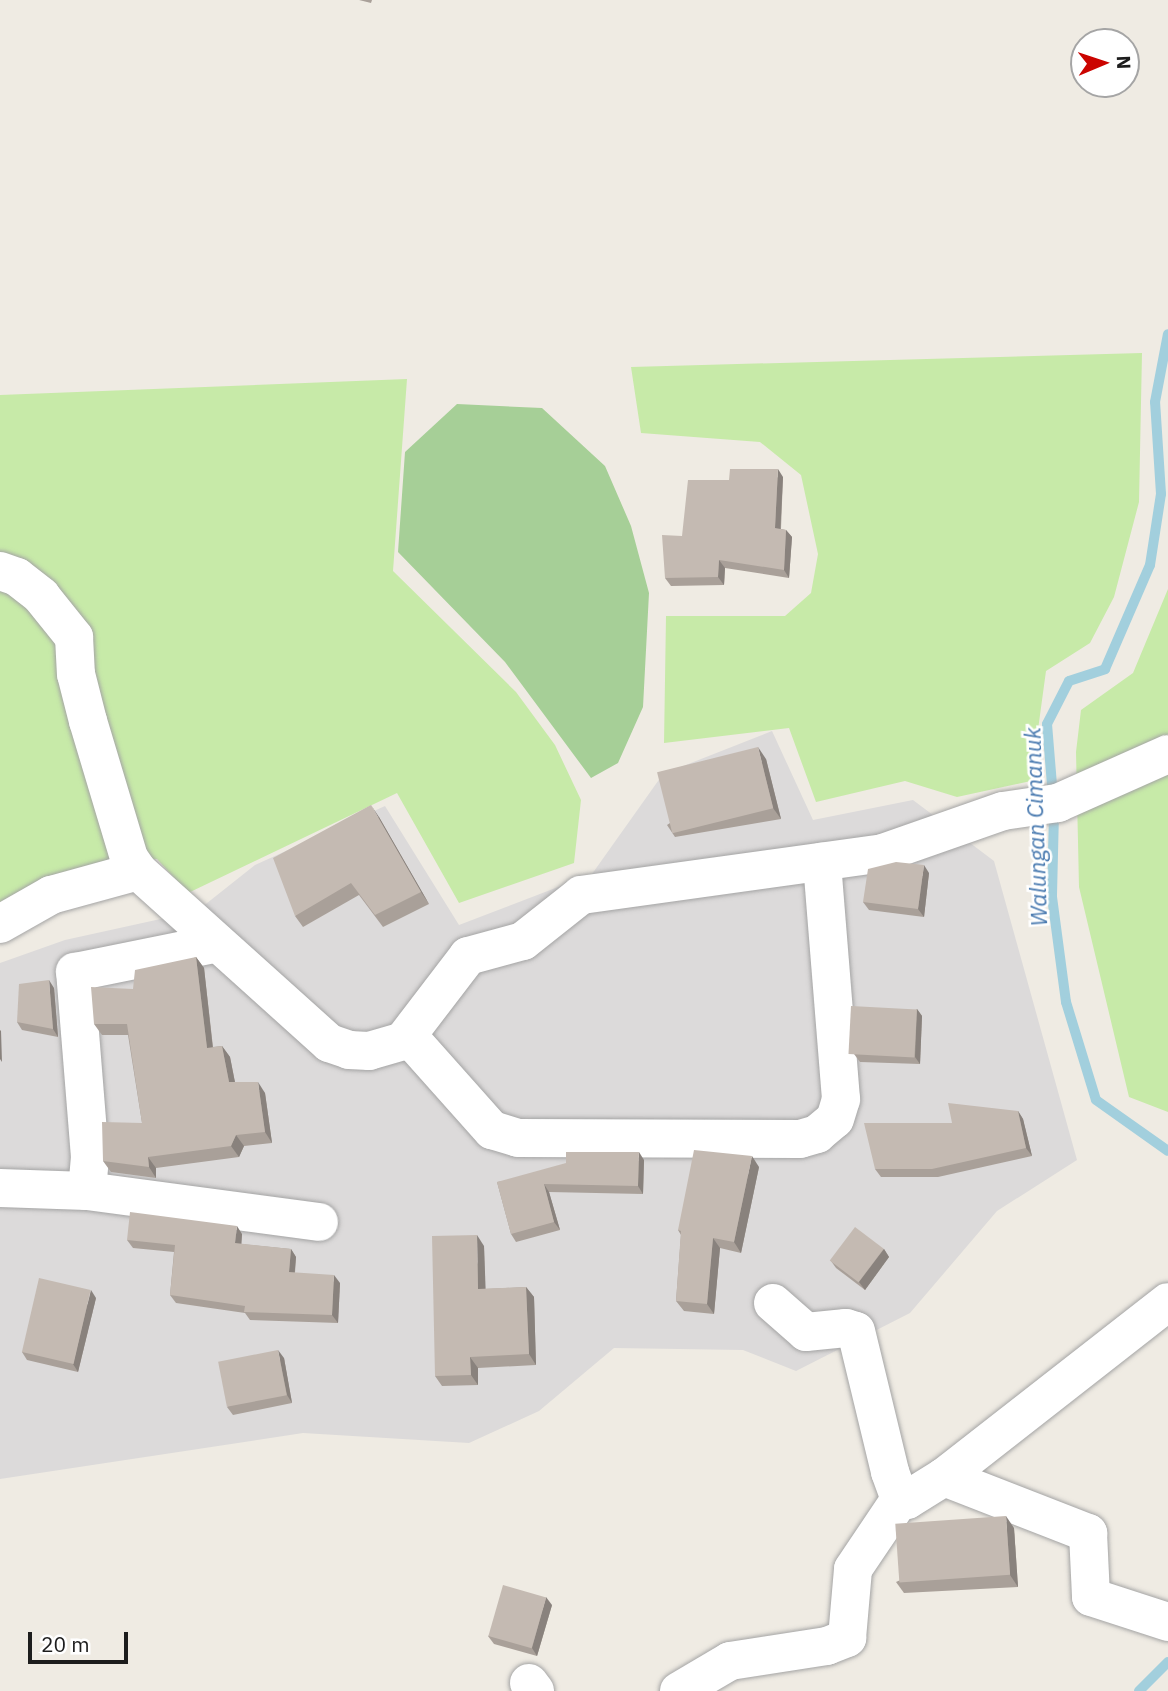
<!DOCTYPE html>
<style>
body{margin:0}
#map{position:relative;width:1168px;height:1691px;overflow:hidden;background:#efebe3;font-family:"IBM Plex Sans",sans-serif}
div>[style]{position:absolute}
.residential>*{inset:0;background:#dcdada}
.grass>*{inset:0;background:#c7eaa8}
.forest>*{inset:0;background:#a6cf97}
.stream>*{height:10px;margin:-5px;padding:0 5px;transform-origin:5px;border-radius:5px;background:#a2cfdd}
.roads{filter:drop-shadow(0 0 2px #a4a4a4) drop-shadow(0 0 2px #a4a4a4)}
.street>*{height:38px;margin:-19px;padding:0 19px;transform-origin:19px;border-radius:19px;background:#fff}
.wall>*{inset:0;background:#a9a099}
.shaded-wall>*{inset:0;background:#89827d}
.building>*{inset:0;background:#c4bab2;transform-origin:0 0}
span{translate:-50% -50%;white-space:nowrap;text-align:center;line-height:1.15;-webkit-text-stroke:5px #fff;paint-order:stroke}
.water-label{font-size:23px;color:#4879af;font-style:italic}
.north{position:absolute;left:1070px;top:28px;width:70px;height:70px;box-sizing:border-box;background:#fff;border:2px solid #a5a5a5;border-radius:50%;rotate:88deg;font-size:19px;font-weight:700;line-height:28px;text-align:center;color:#1d1d1d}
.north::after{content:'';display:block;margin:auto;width:24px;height:32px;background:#cb0400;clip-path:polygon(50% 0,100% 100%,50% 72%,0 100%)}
.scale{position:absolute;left:28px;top:1632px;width:100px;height:32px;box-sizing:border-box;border:4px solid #1d1d1d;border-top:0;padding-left:9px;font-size:21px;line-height:24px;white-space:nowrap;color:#1d1d1d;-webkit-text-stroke:5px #fff;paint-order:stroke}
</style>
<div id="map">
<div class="residential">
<i style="clip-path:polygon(772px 731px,813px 820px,913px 800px,994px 861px,1077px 1160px,997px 1211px,910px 1313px,796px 1371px,743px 1350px,614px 1348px,539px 1411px,469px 1443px,303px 1433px,0 1479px,0 963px,65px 940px,197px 911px,255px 865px,385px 806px,459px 925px,592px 874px,663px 774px)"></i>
</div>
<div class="grass">
<i style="clip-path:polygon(1142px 353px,1139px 502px,1114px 597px,1090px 643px,1046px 671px,1031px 781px,957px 797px,905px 781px,816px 802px,789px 728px,664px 743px,666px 616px,785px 616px,811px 593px,818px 554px,801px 475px,760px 442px,641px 433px,631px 367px)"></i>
<i style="clip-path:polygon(407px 379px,393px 571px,516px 692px,555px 745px,581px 800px,574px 863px,459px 903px,397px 793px,188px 893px,157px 859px,107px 862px,0 910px,0 395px)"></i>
<i style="clip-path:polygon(1168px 589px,1168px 1112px,1129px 1097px,1079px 887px,1076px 752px,1081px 710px,1133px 673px)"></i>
</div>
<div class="forest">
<i style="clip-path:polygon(457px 404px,542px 408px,605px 466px,631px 526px,649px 593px,643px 707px,618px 763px,591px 778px,505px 662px,398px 552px,405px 452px)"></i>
</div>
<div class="stream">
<i style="left:1053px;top:797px;width:73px;rotate:-94.7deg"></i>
<i style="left:1047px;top:724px;width:48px;rotate:-62.9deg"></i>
<i style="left:1069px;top:681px;width:38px;rotate:-18deg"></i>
<i style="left:1105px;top:669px;width:113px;rotate:-66.6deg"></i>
<i style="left:1150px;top:565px;width:72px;rotate:-81.2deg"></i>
<i style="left:1161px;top:494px;width:92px;rotate:-93.7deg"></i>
<i style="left:1155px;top:402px;width:69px;rotate:-79.2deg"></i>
<i style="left:1054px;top:813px;width:84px;rotate:91.4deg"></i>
<i style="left:1052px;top:897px;width:106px;rotate:82.4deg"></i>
<i style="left:1066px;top:1002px;width:102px;rotate:73deg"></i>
<i style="left:1096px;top:1100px;width:88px;rotate:35.3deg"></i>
<i style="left:1139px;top:1691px;width:41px;rotate:-45deg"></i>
</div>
<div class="roads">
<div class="street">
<i style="left:0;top:571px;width:18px;rotate:19deg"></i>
<i style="left:17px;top:577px;width:31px;rotate:38deg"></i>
<i style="left:41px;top:596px;width:53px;rotate:51.2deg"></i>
<i style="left:74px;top:637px;width:37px;rotate:87deg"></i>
<i style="left:76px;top:674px;width:49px;rotate:75.7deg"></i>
<i style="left:88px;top:721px;width:143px;rotate:73.3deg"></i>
<i style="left:129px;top:858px;width:16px;rotate:55deg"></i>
<i style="left:138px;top:871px;width:257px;rotate:42deg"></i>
<i style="left:329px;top:1043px;width:21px;rotate:19deg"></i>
<i style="left:349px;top:1050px;width:20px;rotate:3deg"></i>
<i style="left:369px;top:1051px;width:35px;rotate:-16deg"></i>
<i style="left:403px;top:1041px;width:107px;rotate:-52.6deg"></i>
<i style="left:468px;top:956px;width:57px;rotate:-15.3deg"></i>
<i style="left:523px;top:941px;width:74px;rotate:-38.4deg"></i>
<i style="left:581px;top:895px;width:305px;rotate:-7.9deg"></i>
<i style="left:883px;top:853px;width:127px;rotate:-19.3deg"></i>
<i style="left:1003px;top:811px;width:56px;rotate:-8.3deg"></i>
<i style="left:1058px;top:803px;width:120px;rotate:-24deg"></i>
<i style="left:0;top:924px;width:59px;rotate:-29.6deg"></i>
<i style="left:51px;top:895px;width:90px;rotate:-15.4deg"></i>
<i style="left:409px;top:1037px;width:125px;rotate:48.3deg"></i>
<i style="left:492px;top:1130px;width:27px;rotate:17deg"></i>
<i style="left:518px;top:1138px;width:282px;rotate:0.2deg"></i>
<i style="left:800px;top:1139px;width:18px;rotate:-16deg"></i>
<i style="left:817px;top:1134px;width:23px;rotate:-40deg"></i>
<i style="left:835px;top:1119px;width:21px;rotate:-73deg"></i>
<i style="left:841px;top:1099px;width:238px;rotate:-94.6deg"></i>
<i style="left:0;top:1188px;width:87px;rotate:2deg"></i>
<i style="left:87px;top:1191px;width:34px;rotate:-85deg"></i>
<i style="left:90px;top:1157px;width:186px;rotate:-94.6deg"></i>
<i style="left:75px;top:972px;width:142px;rotate:-11.4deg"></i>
<i style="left:87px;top:1191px;width:234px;rotate:7.6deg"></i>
<i style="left:773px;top:1303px;width:44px;rotate:41.3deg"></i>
<i style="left:806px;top:1332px;width:40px;rotate:-5.7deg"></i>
<i style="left:846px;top:1328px;width:10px;rotate:17deg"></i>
<i style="left:856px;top:1331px;width:145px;rotate:76.4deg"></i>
<i style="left:890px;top:1472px;width:29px;rotate:70deg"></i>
<i style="left:900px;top:1499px;width:7px;rotate:8deg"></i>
<i style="left:907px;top:1500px;width:44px;rotate:-31.9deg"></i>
<i style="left:944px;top:1477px;width:284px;rotate:-38deg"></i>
<i style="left:944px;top:1477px;width:155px;rotate:21.3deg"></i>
<i style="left:1088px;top:1533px;width:64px;rotate:87.3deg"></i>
<i style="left:1091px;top:1597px;width:81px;rotate:18deg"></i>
<i style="left:529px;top:1683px;width:10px;rotate:53deg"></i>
<i style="left:679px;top:1691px;width:59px;rotate:-30.5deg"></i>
<i style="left:730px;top:1661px;width:98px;rotate:-8.8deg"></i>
<i style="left:827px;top:1646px;width:22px;rotate:-22deg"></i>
<i style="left:847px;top:1638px;width:69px;rotate:-85deg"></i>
<i style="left:853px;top:1569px;width:84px;rotate:-56.1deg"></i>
</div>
</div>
<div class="wall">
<i style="clip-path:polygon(359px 0,372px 0,371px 3px)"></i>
<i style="clip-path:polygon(783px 477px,781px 529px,786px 530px,792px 537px,789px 578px,725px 568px,724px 585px,671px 586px,665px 578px,729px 480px)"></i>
<i style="clip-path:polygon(766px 759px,781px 819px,675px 837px,667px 825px)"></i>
<i style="clip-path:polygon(379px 817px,429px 904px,383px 927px,359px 895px,303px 927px,295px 916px)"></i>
<i style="clip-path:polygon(929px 873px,924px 917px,869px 910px,863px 902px)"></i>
<i style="clip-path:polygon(196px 957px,204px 968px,213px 1047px,222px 1046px,230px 1057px,235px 1082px,265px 1093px,272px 1143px,244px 1146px,239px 1157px,156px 1168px,156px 1178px,111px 1172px,103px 1161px,142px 1123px,128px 1035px,102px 1035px,94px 1024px,133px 989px)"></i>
<i style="clip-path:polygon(54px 988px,58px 1037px,22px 1030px,17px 1022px)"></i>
<i style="clip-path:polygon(917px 1009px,922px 1016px,920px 1064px,860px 1062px,854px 1054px)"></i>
<i style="clip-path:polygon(1018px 1111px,1023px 1119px,1032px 1156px,938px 1177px,881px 1177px,875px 1169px,952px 1123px)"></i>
<i style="clip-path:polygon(644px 1160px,643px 1194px,549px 1192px,560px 1230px,516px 1242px,511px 1234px,497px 1182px)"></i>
<i style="clip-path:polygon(759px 1167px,741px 1253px,720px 1248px,714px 1314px,684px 1311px,676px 1301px,681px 1235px,678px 1230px)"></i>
<i style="clip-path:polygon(242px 1234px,241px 1244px,291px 1249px,296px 1257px,295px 1273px,340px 1283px,338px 1323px,250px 1320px,245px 1313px,176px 1303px,170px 1295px,174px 1252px,133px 1248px,127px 1240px)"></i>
<i style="clip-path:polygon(484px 1246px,485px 1289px,526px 1287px,534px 1297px,536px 1365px,478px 1368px,478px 1385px,442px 1386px,435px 1376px)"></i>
<i style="clip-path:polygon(884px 1249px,889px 1257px,865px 1290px,836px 1268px,831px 1261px)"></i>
<i style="clip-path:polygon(96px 1298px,78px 1372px,27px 1360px,22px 1352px)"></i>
<i style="clip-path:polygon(284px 1358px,292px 1403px,233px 1415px,227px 1407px)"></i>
<i style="clip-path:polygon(1014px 1528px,1018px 1587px,904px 1593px,896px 1582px)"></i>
<i style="clip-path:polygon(552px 1605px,537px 1656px,494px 1644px,488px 1636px)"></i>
</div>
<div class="shaded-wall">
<i style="clip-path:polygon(778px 469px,783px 477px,780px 536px,775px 528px)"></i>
<i style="clip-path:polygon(786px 530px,792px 537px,789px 578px,784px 570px)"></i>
<i style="clip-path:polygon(719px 560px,725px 568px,724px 585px,718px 577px)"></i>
<i style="clip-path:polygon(758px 747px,766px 759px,781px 819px,773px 808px)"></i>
<i style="clip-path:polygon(371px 805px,379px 817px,429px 904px,421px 892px)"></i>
<i style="clip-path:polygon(924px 865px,929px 873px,924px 917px,918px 909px)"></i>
<i style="clip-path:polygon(196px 957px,204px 968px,214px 1059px,207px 1048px)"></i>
<i style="clip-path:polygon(49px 980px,54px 988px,58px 1037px,53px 1029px)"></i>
<i style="clip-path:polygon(917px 1009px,922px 1016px,920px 1064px,915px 1057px)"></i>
<i style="clip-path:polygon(0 1030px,1px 1031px,2px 1062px,0 1059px)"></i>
<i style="clip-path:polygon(222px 1046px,230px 1057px,237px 1093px,229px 1082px)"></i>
<i style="clip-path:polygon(258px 1082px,265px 1093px,272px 1143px,265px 1132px)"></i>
<i style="clip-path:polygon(1018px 1111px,1023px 1119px,1032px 1156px,1026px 1148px)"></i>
<i style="clip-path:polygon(236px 1135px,244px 1146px,239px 1157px,231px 1146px)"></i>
<i style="clip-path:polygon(639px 1152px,644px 1160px,643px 1194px,638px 1186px)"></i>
<i style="clip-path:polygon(752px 1156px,759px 1167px,741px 1253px,734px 1242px)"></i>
<i style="clip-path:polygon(148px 1157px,156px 1168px,156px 1178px,149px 1167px)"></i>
<i style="clip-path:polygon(544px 1184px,549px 1192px,560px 1230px,554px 1222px)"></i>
<i style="clip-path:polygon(237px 1226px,242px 1234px,241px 1251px,235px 1243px)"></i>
<i style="clip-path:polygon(477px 1235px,484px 1246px,486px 1299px,478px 1289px)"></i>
<i style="clip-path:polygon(713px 1238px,720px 1248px,714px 1314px,707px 1304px)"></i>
<i style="clip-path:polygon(291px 1249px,296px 1257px,294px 1280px,289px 1272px)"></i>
<i style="clip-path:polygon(884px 1249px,889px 1257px,865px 1290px,859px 1282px)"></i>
<i style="clip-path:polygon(334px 1275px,340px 1283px,338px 1323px,332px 1315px)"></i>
<i style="clip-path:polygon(526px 1287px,534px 1297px,536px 1365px,529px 1354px)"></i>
<i style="clip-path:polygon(91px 1290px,96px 1298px,78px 1372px,73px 1364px)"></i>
<i style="clip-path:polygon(278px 1350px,284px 1358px,292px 1403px,287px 1395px)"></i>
<i style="clip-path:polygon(470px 1357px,478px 1368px,478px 1385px,471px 1375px)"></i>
<i style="clip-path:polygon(1006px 1516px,1014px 1528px,1018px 1587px,1010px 1575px)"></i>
<i style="clip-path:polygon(546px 1597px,552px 1605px,537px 1656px,532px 1648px)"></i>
</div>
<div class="building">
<i style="clip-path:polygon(730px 469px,778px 469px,775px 528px,786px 530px,784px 570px,719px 560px,718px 577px,665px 578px,662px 535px,682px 536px,688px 480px,729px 480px)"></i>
<i style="left:758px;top:747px;width:63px;height:104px;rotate:76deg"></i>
<i style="clip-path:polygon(371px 805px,421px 892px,375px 915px,351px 883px,295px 916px,273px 858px)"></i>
<i style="clip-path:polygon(896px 862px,924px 865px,918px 909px,863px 902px,868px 869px)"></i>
<i style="clip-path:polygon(196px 957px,207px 1048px,222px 1046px,229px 1082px,258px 1082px,265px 1132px,236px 1135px,231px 1146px,148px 1157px,149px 1167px,103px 1161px,102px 1122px,142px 1123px,127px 1024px,94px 1024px,91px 987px,133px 989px,135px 970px)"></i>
<i style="clip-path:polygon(49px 980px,53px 1029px,17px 1022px,19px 984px)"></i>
<i style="left:851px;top:1006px;width:66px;height:48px;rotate:3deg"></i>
<i style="clip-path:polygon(948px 1103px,1018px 1111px,1026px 1148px,932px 1169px,875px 1169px,864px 1123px,952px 1123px)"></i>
<i style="clip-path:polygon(694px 1150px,752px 1156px,734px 1242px,713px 1238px,707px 1304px,676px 1301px,681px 1231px,678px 1230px)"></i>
<i style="clip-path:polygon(566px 1152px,639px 1152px,638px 1186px,544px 1184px,554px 1222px,511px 1234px,497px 1182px,566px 1163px)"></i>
<i style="clip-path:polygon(130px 1212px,237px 1226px,235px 1243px,291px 1249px,289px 1272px,334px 1275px,332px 1315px,244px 1312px,245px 1306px,170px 1295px,175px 1245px,127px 1240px)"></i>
<i style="left:855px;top:1227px;width:36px;height:42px;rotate:37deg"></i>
<i style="clip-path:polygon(477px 1235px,478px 1289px,526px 1287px,529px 1354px,470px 1357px,471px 1375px,435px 1376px,432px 1236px)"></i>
<i style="left:39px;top:1278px;width:53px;height:76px;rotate:13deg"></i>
<i style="left:278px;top:1350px;width:46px;height:61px;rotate:79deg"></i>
<i style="left:1006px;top:1516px;width:59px;height:111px;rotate:86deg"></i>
<i style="left:503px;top:1585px;width:45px;height:53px;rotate:16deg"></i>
</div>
<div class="water-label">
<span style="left:1035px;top:827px;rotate:-92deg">Walungan Cimanuk</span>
</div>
<div class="north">N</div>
<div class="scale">20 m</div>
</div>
